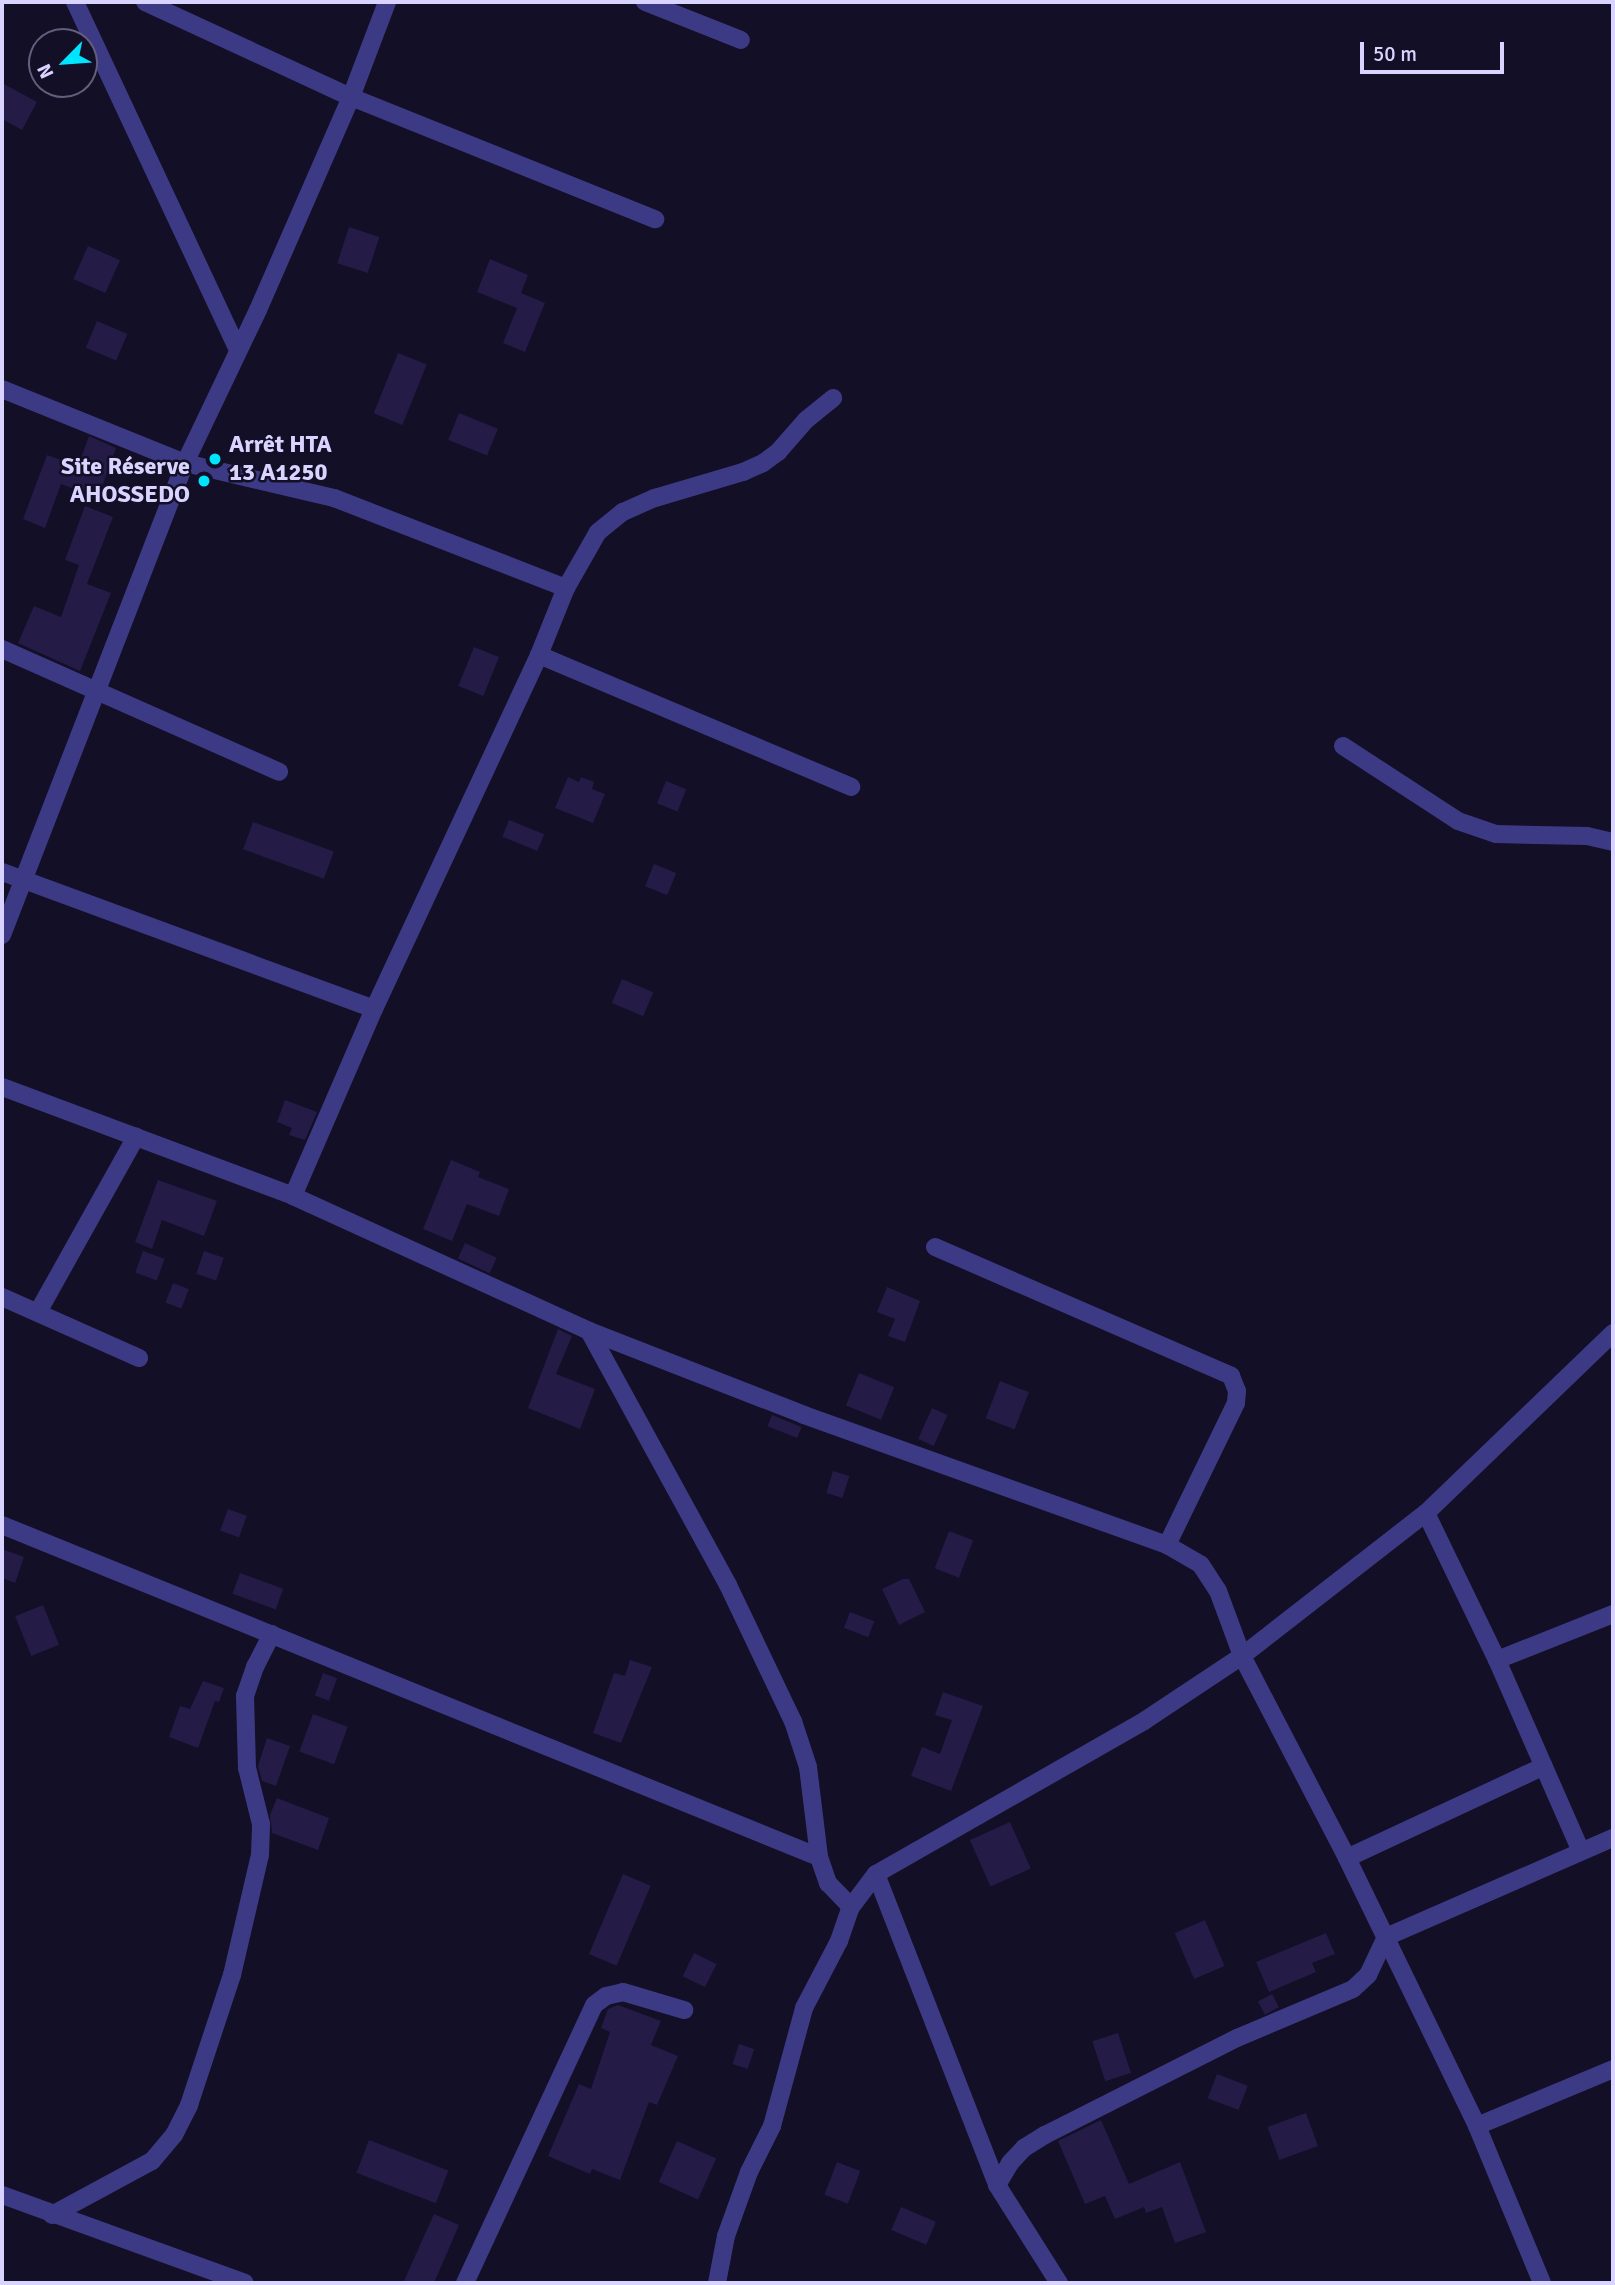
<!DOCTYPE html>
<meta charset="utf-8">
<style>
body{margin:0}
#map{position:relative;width:1615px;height:2285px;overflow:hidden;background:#130f26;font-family:Signika,sans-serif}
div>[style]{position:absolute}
.building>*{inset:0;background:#241b47;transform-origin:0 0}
.minor>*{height:18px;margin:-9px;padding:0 9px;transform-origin:9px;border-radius:9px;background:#3d3a85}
.dots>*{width:19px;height:19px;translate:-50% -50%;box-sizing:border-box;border:4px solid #130f26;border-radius:50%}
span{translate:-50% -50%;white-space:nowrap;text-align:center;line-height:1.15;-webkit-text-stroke:5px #130f26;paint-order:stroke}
.poi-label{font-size:24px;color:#d9d4ff;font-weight:700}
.left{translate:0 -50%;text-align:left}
.right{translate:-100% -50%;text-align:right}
.frame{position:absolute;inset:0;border:4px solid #d9d4ff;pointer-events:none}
.north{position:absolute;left:28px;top:28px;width:70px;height:70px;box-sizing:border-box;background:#130f26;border:2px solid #625e7d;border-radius:50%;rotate:245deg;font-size:19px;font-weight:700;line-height:28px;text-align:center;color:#d9d4ff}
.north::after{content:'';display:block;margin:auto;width:24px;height:32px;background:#00e5ff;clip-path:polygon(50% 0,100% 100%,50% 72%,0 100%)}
.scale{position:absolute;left:1360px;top:42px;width:144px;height:32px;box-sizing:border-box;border:4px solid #d9d4ff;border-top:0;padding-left:9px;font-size:21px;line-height:24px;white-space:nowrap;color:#d9d4ff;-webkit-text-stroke:5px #130f26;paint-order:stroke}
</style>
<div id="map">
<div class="building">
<i style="clip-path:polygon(2px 83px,37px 102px,22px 130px,2px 119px)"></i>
<i style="left:349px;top:227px;width:32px;height:38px;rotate:18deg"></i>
<i style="left:88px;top:246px;width:35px;height:36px;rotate:24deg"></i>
<i style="clip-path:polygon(490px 259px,528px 275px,521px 293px,545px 303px,525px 352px,503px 343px,517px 308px,477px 292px)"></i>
<i style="left:97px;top:321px;width:33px;height:29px;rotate:23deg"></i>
<i style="left:398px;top:353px;width:31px;height:65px;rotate:22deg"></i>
<i style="left:459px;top:413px;width:42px;height:29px;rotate:22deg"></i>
<i style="clip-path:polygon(89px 436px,116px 448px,98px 498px,61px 484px,45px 528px,23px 519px,47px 455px,78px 466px)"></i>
<i style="clip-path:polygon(85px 506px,113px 517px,87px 584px,111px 593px,80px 671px,18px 643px,34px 606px,61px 617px,79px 565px,65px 560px)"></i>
<i style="left:474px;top:647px;width:27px;height:42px;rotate:22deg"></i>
<i style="clip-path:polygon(568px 777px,579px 782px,581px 777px,594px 782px,592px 789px,605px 794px,593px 823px,555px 808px)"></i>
<i style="left:666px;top:781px;width:22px;height:24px;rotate:22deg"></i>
<i style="left:509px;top:820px;width:38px;height:18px;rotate:22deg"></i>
<i style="left:253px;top:822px;width:86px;height:29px;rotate:20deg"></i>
<i style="left:654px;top:864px;width:24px;height:24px;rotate:22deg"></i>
<i style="left:622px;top:979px;width:34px;height:26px;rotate:23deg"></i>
<i style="clip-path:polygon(285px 1100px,317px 1112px,305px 1140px,289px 1135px,292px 1128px,277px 1122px)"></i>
<i style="clip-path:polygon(451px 1160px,480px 1172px,478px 1177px,509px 1189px,499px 1216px,467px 1204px,452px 1241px,423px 1229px)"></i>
<i style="clip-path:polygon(158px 1180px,217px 1201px,204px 1236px,162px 1220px,152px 1249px,135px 1242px)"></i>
<i style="left:465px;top:1243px;width:35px;height:17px;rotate:25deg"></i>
<i style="left:143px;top:1251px;width:23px;height:23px;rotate:20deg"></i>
<i style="left:204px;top:1251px;width:21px;height:24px;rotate:19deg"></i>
<i style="left:173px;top:1283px;width:17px;height:21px;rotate:21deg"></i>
<i style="clip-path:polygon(887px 1287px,920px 1301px,905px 1342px,888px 1336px,895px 1319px,877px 1312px)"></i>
<i style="clip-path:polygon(558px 1329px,572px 1336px,556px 1374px,595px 1389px,580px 1429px,528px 1408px)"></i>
<i style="left:859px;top:1373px;width:38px;height:35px;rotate:22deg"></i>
<i style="left:1000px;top:1381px;width:31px;height:40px;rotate:21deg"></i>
<i style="left:932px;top:1408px;width:17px;height:34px;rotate:24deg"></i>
<i style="left:772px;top:1415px;width:32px;height:12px;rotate:22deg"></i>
<i style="left:833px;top:1471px;width:17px;height:23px;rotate:17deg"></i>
<i style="left:228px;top:1509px;width:20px;height:23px;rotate:20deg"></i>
<i style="left:949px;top:1531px;width:26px;height:40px;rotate:21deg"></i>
<i style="clip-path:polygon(2px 1549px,24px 1557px,15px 1583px,2px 1578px)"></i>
<i style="left:240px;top:1573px;width:46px;height:22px;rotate:20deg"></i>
<i style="clip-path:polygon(903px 1579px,909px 1579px,925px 1612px,899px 1625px,882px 1589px)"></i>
<i style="left:43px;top:1605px;width:43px;height:30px;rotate:68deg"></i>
<i style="left:850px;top:1612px;width:26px;height:17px;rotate:21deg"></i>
<i style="clip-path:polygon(630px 1660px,652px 1667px,621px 1743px,593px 1733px,614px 1673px,625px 1676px)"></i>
<i style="left:323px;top:1673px;width:15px;height:24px;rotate:20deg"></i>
<i style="clip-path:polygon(203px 1681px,224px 1688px,219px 1702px,215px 1701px,198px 1748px,169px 1737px,180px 1706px,190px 1709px)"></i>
<i style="clip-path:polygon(943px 1692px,983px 1706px,951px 1791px,911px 1776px,922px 1747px,940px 1754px,952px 1720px,935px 1715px)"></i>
<i style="left:313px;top:1714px;width:37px;height:40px;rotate:20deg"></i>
<i style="clip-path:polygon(267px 1738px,290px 1746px,276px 1786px,262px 1781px,258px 1766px)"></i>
<i style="clip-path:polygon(277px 1798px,329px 1818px,318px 1850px,272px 1833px,270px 1815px)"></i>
<i style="left:1010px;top:1822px;width:51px;height:44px;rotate:66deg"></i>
<i style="left:623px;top:1874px;width:30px;height:87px;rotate:23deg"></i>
<i style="left:1205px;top:1920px;width:50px;height:33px;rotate:67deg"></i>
<i style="clip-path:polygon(1326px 1933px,1335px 1954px,1312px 1963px,1316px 1972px,1269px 1992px,1256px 1962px)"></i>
<i style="left:694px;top:1953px;width:25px;height:26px;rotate:26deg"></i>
<i style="left:1272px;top:1994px;width:15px;height:16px;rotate:62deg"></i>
<i style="clip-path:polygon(618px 2005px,661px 2021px,651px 2045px,678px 2056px,657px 2105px,649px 2102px,620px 2180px,592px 2169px,590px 2174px,548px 2156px,579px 2084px,591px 2089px,610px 2032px,601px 2028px,608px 2009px)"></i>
<i style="left:1118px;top:2033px;width:42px;height:27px;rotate:72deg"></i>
<i style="left:739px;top:2044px;width:16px;height:21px;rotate:18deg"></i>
<i style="left:1217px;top:2074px;width:33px;height:26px;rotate:21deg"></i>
<i style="left:1306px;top:2113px;width:35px;height:41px;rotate:70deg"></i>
<i style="clip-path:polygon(1101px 2120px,1129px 2184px,1180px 2162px,1206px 2232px,1175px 2243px,1162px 2207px,1146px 2213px,1144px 2207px,1115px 2219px,1105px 2196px,1085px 2204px,1058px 2141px)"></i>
<i style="left:369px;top:2140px;width:85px;height:35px;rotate:21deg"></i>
<i style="left:677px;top:2141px;width:43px;height:45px;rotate:24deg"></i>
<i style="left:837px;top:2162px;width:25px;height:35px;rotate:21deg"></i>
<i style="left:901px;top:2207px;width:38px;height:25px;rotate:23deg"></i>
<i style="clip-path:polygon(434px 2214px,459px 2225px,434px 2283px,403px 2283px)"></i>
</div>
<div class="minor">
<i style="left:75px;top:2px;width:384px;rotate:64.9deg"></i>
<i style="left:145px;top:2px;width:227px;rotate:24.8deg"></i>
<i style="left:351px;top:97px;width:328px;rotate:21.9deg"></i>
<i style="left:645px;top:2px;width:103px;rotate:21.6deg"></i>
<i style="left:2px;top:389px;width:197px;rotate:22deg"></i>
<i style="left:185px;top:463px;width:153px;rotate:13.2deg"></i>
<i style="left:334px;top:498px;width:249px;rotate:21.2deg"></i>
<i style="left:2px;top:649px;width:303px;rotate:23.9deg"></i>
<i style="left:539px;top:655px;width:339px;rotate:22.9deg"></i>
<i style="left:1343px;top:746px;width:137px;rotate:33.1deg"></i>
<i style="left:1458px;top:821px;width:40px;rotate:18.9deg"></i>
<i style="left:1496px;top:834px;width:91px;rotate:1.3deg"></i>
<i style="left:1587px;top:836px;width:27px;rotate:13deg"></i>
<i style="left:2px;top:872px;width:396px;rotate:20.2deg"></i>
<i style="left:2px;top:935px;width:506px;rotate:-68.81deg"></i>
<i style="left:185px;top:463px;width:170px;rotate:-64.5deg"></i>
<i style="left:258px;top:310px;width:232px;rotate:-66.4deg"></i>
<i style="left:351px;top:97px;width:102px;rotate:-69.2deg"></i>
<i style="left:2px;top:1087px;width:311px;rotate:20.5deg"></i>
<i style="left:293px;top:1196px;width:325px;rotate:24.5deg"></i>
<i style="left:589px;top:1331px;width:231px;rotate:21.3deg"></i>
<i style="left:804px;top:1415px;width:386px;rotate:19.7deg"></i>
<i style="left:1167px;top:1545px;width:39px;rotate:30deg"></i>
<i style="left:1201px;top:1565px;width:31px;rotate:57deg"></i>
<i style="left:1218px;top:1591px;width:69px;rotate:69.7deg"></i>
<i style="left:1242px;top:1656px;width:228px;rotate:62.5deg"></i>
<i style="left:1347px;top:1858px;width:298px;rotate:64.1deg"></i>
<i style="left:1477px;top:2126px;width:170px;rotate:67.5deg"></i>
<i style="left:293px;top:1196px;width:204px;rotate:-66.6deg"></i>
<i style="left:374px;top:1009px;width:391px;rotate:-65deg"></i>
<i style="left:539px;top:655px;width:72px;rotate:-68.1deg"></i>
<i style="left:566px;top:588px;width:64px;rotate:-60.3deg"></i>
<i style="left:598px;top:532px;width:32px;rotate:-39deg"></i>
<i style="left:623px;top:512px;width:35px;rotate:-24deg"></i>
<i style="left:655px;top:498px;width:92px;rotate:-16.5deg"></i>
<i style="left:743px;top:472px;width:22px;rotate:-24deg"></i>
<i style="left:763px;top:463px;width:19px;rotate:-36deg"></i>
<i style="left:778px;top:452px;width:43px;rotate:-48.8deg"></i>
<i style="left:806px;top:420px;width:35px;rotate:-39deg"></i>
<i style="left:935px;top:1247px;width:323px;rotate:23.5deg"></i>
<i style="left:1231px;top:1376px;width:16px;rotate:68deg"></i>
<i style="left:1237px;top:1391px;width:12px;rotate:95deg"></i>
<i style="left:1236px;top:1403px;width:158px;rotate:115.9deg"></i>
<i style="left:2px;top:1297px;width:150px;rotate:24deg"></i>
<i style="left:38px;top:1312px;width:201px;rotate:-60.8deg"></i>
<i style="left:589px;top:1331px;width:290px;rotate:61.3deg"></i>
<i style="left:728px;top:1585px;width:151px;rotate:64.5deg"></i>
<i style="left:793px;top:1721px;width:48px;rotate:71.9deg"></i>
<i style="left:808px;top:1767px;width:91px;rotate:83deg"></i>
<i style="left:819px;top:1857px;width:28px;rotate:71deg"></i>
<i style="left:828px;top:1883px;width:33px;rotate:46deg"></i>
<i style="left:1426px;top:1513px;width:163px;rotate:64.2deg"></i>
<i style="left:1497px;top:1660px;width:209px;rotate:66.3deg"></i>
<i style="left:2px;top:1525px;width:882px;rotate:22.12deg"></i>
<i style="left:1497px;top:1660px;width:125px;rotate:-21.6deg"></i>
<i style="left:1347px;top:1858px;width:217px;rotate:-25deg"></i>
<i style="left:876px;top:1874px;width:334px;rotate:68.7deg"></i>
<i style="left:997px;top:2185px;width:116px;rotate:57.7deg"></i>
<i style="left:1477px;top:2126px;width:147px;rotate:-22.7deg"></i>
<i style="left:997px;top:2185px;width:26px;rotate:-59deg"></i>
<i style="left:1010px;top:2163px;width:21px;rotate:-47deg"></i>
<i style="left:1024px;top:2148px;width:25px;rotate:-32deg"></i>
<i style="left:1045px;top:2135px;width:215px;rotate:-26.8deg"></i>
<i style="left:1237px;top:2038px;width:126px;rotate:-22.9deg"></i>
<i style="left:1353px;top:1989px;width:21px;rotate:-43deg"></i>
<i style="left:1368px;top:1975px;width:42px;rotate:-64.7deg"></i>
<i style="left:1386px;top:1937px;width:248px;rotate:-23.6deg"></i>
<i style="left:2px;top:2195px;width:258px;rotate:19.9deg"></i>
<i style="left:52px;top:2215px;width:114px;rotate:-28.4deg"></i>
<i style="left:152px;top:2161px;width:34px;rotate:-50deg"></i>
<i style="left:174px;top:2135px;width:34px;rotate:-63deg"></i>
<i style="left:189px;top:2105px;width:137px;rotate:-71.7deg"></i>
<i style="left:232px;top:1975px;width:123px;rotate:-76.9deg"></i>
<i style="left:260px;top:1855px;width:31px;rotate:-88deg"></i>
<i style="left:261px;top:1824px;width:58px;rotate:-104deg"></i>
<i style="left:247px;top:1768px;width:72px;rotate:-91.6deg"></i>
<i style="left:245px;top:1696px;width:31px;rotate:-71deg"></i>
<i style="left:255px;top:1667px;width:37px;rotate:-63deg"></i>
<i style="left:465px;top:2283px;width:306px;rotate:-65.1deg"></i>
<i style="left:594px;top:2005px;width:15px;rotate:-37deg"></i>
<i style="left:606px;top:1996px;width:17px;rotate:-13deg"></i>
<i style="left:623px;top:1992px;width:64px;rotate:16.4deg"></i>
<i style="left:717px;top:2283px;width:48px;rotate:-79.2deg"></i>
<i style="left:726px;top:2236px;width:68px;rotate:-70.2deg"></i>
<i style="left:749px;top:2172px;width:51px;rotate:-63.4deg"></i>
<i style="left:772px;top:2126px;width:122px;rotate:-74.8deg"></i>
<i style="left:804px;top:2008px;width:76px;rotate:-62.4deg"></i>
<i style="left:839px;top:1941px;width:36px;rotate:-71deg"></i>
<i style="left:851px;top:1907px;width:41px;rotate:-52.9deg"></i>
<i style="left:876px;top:1874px;width:309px;rotate:-29.7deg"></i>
<i style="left:1144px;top:1721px;width:118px;rotate:-33.6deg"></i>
<i style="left:1242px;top:1656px;width:233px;rotate:-37.9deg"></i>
<i style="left:1426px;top:1513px;width:260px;rotate:-43.9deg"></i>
</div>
<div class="dots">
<i style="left:215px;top:459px;background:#00e5ff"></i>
<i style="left:204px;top:481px;background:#00e5ff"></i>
</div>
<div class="poi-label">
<span class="left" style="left:229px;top:459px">Arrêt HTA<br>13 A1250</span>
<span class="right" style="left:190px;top:481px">Site Réserve<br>AHOSSEDO</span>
</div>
<div class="frame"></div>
<div class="north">N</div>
<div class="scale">50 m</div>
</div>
